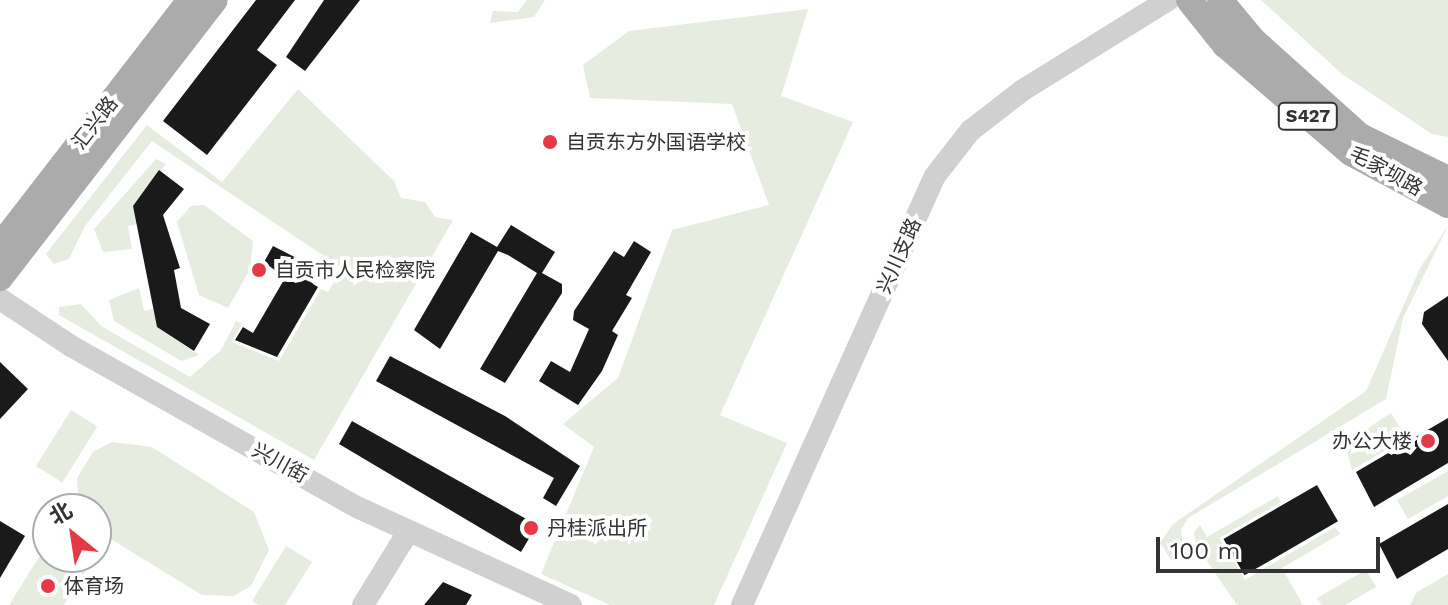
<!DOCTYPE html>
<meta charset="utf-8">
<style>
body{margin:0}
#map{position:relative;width:1448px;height:605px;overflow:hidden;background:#fff;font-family:"Work Sans","Noto Sans SC",sans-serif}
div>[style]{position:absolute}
.green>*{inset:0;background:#e6ecdf;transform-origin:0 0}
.building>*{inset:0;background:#1a1a1a;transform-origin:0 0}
.minor>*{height:22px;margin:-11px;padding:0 11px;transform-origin:11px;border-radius:11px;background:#d0d0d0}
.major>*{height:26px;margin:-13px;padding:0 13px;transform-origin:13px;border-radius:13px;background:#ababab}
.dots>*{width:22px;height:22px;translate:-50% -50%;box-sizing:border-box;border:4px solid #fff;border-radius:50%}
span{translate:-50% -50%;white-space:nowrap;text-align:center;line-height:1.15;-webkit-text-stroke:8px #fff;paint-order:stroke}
.shield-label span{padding:2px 6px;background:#fff;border:2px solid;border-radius:6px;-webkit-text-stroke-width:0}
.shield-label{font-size:18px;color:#333;font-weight:700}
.street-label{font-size:20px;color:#333}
.poi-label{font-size:20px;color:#333}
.left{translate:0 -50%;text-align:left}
.right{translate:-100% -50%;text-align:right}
.north{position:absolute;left:32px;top:493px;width:80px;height:80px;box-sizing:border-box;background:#fff;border:2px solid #adadad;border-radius:50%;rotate:330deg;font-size:22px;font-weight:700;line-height:32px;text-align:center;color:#333}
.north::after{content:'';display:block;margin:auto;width:28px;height:36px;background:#e63946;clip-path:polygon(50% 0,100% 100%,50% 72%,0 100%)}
.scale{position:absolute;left:1156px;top:537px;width:224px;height:36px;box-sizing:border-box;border:4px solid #333;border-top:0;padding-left:10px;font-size:24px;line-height:28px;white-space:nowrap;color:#333;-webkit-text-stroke:6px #fff;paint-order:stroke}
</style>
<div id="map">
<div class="green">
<i style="clip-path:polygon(527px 0,545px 0,534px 17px,490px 23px,493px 11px,518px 12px)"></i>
<i style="clip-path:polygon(1261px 0,1448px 0,1448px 137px,1432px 134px,1342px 74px)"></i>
<i style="clip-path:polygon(808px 9px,781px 96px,853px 122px,720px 415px,787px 443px,714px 605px,610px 605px,541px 574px,594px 447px,563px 424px,618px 378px,672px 230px,769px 205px,732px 104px,590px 98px,583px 65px,629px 31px)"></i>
<i style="clip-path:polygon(298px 89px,394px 181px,401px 198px,425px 202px,435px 217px,453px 220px,314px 460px,59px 315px,59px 307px,81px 304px,101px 326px,190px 377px,221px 350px,236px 321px,242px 323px,232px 342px,279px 361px,321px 289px,328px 292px,342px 268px,152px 141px,85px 226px,69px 259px,54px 264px,46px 254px,147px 125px,222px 182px)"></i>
<i style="clip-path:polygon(156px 159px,166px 164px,133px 206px,137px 224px,128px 226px,132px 249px,103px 252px,94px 229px)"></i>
<i style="clip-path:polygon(204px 205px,253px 241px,250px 269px,228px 308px,199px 295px,177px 222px,191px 206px)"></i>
<i style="clip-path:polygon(1448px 226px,1403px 318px,1386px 399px,1188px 518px,1181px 530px,1184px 553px,1172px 561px,1160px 543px,1173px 524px,1366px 391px,1420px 268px)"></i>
<i style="clip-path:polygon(139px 288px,144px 311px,153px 309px,157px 327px,199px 355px,181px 361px,114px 321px,109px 300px)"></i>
<i style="left:71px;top:410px;width:31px;height:66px;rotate:32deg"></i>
<i style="clip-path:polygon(1391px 413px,1406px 438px,1352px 470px,1345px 443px)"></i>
<i style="clip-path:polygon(112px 442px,152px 447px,254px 512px,269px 550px,251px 586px,233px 596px,202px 595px,96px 530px,96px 509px,79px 508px,77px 478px,93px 452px)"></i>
<i style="clip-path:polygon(1448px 471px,1448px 496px,1408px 519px,1397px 500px)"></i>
<i style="clip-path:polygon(1278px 496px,1281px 502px,1219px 538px,1245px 580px,1335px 527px,1340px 534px,1282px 568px,1303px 605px,1237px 605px,1196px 545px,1194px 532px,1200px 525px,1207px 537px)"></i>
<i style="clip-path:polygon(48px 543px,48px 557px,71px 557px,88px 567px,64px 605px,9px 605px)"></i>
<i style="clip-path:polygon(286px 546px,312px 562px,285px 605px,259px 605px,252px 601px)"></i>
<i style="clip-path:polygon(1366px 570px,1376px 587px,1345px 605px,1322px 605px,1317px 598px)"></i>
<i style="clip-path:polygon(1448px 574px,1448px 605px,1410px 605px,1417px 592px)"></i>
</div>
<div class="building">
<i style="clip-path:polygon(256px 0,295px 0,257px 50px,277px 65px,207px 155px,163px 121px)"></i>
<i style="clip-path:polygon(324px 0,360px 0,305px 71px,286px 57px)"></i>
<i style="clip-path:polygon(159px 170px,184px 189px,163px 215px,180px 268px,174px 270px,181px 308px,210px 324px,194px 351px,157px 327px,133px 206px)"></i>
<i style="clip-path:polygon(511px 225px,555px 252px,542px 273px,562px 284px,562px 293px,505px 383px,480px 369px,537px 273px,508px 255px,498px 251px,440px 349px,414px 330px,471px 232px,497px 247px)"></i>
<i style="clip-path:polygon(634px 241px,651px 252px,626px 295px,632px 298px,612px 331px,618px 335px,602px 371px,578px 405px,539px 381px,551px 361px,570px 372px,589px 329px,573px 320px,574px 311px,614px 251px,624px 257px)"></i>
<i style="clip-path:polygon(273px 246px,320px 270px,313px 284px,318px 287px,277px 357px,235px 340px,243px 327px,253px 333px,285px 278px,264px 262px)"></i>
<i style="clip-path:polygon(1448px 296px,1448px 361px,1422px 324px,1424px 312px)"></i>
<i style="clip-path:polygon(390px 356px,505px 416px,580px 466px,556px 506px,543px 498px,554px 478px,376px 381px)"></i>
<i style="clip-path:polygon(0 362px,28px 389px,0 419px)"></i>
<i style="clip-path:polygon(1448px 418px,1448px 463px,1374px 507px,1356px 472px)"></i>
<i style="clip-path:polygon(352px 421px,537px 525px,521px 552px,339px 444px)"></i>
<i style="left:1317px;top:485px;width:42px;height:108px;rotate:60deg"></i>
<i style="clip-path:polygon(1448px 504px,1448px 549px,1397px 579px,1379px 544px)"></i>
<i style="clip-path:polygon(0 521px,25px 536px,0 578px)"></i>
<i style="clip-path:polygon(443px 582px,472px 595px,466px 605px,424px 605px)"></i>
</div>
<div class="minor">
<i style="left:0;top:299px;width:85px;rotate:33.5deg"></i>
<i style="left:71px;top:346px;width:330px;rotate:29.4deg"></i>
<i style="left:359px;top:508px;width:233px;rotate:24.6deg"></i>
<i style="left:363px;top:605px;width:86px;rotate:-58.3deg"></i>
<i style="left:742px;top:605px;width:470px;rotate:-65.8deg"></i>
<i style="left:935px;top:176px;width:57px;rotate:-52.1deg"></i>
<i style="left:970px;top:131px;width:67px;rotate:-37.7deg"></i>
<i style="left:1023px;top:90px;width:171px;rotate:-31.8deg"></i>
</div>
<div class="major">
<i style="left:1189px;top:0;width:58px;rotate:51.3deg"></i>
<i style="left:1225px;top:45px;width:166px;rotate:40.6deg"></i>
<i style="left:1351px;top:153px;width:110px;rotate:28.2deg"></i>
<i style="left:1220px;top:0;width:52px;rotate:50.5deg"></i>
<i style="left:1253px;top:40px;width:144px;rotate:41.9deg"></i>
<i style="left:1360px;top:136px;width:98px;rotate:26deg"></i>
<i style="left:0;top:246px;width:311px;rotate:-52.3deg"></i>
<i style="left:0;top:278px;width:351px;rotate:-52.3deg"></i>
</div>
<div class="dots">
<i style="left:550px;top:142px;background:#e63946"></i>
<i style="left:259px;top:270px;background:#e63946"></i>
<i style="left:1428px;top:441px;background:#e63946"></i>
<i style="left:531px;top:528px;background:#e63946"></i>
<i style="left:48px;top:586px;background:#e63946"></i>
</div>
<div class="shield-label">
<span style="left:1308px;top:116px">S427</span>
</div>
<div class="street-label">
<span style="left:95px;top:123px;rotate:-52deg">汇兴路</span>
<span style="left:1386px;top:171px;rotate:29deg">毛家坝路</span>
<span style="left:899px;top:256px;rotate:-66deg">兴川支路</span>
<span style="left:280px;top:463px;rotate:29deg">兴川街</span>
</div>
<div class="poi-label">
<span class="left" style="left:566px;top:142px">自贡东方外国语学校</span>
<span class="left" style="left:275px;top:270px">自贡市人民检察院</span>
<span class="right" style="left:1412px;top:441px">办公大楼</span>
<span class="left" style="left:547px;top:528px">丹桂派出所</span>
<span class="left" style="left:64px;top:586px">体育场</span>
</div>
<div class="north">北</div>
<div class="scale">100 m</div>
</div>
